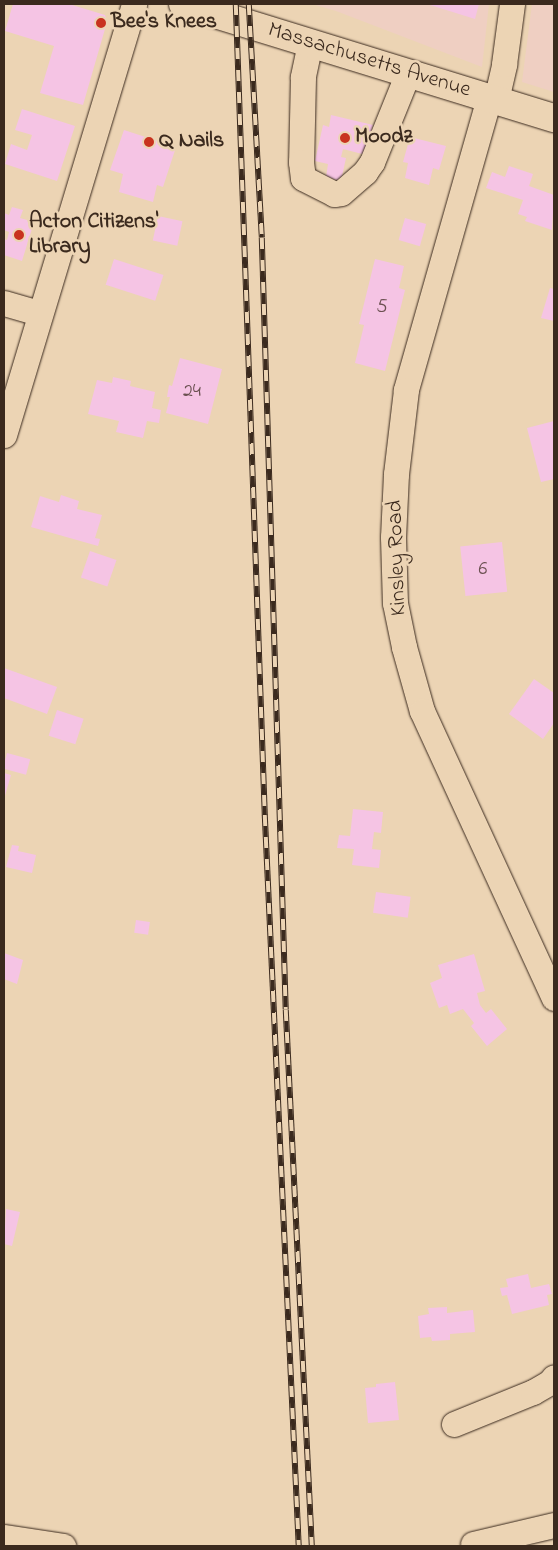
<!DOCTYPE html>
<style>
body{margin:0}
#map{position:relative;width:558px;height:1550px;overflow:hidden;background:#ecd4b4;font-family:"Indie Flower",sans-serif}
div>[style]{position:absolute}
.built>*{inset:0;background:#efcfc2}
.building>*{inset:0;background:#f5c4e4;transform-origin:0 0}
.roads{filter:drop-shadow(0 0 1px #3b2a1e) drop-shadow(0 0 1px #3b2a1e)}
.minor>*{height:25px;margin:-12.5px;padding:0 12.5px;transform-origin:12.5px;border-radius:12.5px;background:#ecd4b4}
.major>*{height:28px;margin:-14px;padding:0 14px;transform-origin:14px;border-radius:14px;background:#ecd4b4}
.rail>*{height:5.5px;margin-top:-2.75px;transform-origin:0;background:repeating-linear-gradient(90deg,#ecd4b4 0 11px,#3b2a1e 0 22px);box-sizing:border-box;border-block:1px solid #3b2a1e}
.dots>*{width:14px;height:14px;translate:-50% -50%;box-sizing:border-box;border:2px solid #ecd4b4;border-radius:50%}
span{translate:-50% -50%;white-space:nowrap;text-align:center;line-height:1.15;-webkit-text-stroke:5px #ecd4b4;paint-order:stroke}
.number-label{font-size:20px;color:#6a5050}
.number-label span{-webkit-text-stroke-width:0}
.poi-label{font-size:22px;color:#3b2a1e;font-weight:700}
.left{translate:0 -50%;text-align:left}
.street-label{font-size:22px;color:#3b2a1e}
.frame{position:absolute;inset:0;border:5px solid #3b2a1e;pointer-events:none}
</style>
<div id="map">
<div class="built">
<i style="clip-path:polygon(312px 4px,489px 4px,482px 67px,336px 11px)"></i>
<i style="clip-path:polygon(532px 4px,554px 4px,554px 92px,522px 82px)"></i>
</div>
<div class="building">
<i style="clip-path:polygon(13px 4px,69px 4px,105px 15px,107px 22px,83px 105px,40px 93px,54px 46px,5px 31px)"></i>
<i style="clip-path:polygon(427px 4px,479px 4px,475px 19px)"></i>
<i style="clip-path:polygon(22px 109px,75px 126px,57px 181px,5px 164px,11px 144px,27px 150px,32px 135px,15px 130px)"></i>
<i style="clip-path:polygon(331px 115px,373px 125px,366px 155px,343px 149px,341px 157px,346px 158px,341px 181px,326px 177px,328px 164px,315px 161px,323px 125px,329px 127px)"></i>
<i style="clip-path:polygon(124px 130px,176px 147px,163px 187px,157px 185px,153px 202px,119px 192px,123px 174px,110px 170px)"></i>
<i style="clip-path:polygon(410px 137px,446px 146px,439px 170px,433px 168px,429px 185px,405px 178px,408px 163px,403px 162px)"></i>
<i style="clip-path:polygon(509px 166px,533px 174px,529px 186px,554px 195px,552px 230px,525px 221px,527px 217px,518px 214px,523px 200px,486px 188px,492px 172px,505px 177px)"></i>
<i style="clip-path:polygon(12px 207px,23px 210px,20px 218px,34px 222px,22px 261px,4px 255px,4px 239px,7px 240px,9px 232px,4px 230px,4px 213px,9px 215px)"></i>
<i style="left:158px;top:216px;width:25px;height:25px;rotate:12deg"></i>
<i style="left:405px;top:218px;width:22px;height:23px;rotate:16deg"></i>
<i style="left:114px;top:259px;width:52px;height:27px;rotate:18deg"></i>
<i style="clip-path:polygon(375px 259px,404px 266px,399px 288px,405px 290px,385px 371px,355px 363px,364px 325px,359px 324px)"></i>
<i style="clip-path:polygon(550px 288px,554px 289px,554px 321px,541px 318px)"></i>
<i style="clip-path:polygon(180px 358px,222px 369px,208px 424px,166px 413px,170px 397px,167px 397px,169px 385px,172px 386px)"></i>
<i style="clip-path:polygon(113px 377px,131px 381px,130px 386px,155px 392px,152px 408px,161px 410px,159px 423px,147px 421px,143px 438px,116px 432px,119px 421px,88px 414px,97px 380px,112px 383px)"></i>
<i style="clip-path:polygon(554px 421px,554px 479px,541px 482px,527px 428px)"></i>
<i style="clip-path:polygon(61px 495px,79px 501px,77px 509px,102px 515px,95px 538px,100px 539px,98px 546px,31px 527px,40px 496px,59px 502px)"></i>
<i style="left:502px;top:542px;width:50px;height:42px;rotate:84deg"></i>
<i style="left:90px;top:551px;width:28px;height:28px;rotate:19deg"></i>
<i style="clip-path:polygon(4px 668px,57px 687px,47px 714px,4px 698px)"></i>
<i style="clip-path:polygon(534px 679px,554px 693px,554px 723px,543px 739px,509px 714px)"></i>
<i style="left:57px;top:710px;width:28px;height:27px;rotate:18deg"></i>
<i style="left:7px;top:753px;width:24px;height:16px;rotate:15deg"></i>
<i style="clip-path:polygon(4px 773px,11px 775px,4px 799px)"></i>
<i style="clip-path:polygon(353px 809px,383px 812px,381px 833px,374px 832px,372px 849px,381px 850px,379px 868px,352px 865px,354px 849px,337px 848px,339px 835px,350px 836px)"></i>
<i style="clip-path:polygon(12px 845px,19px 846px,18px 851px,36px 855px,32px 873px,6px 867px)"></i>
<i style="left:376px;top:892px;width:35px;height:21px;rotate:8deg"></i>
<i style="left:136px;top:920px;width:14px;height:13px;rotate:8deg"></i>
<i style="clip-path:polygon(4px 953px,23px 960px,17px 984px,4px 979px)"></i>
<i style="clip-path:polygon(474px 954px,485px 991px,477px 993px,480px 1005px,486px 1013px,491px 1009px,507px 1029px,487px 1046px,471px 1026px,474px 1023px,463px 1009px,450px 1014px,447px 1005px,439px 1008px,430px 983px,442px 978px,438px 965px)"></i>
<i style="clip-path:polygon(6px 1209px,20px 1212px,12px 1246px,4px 1244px)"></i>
<i style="clip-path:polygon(528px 1274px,531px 1288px,549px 1284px,552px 1294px,547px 1295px,549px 1305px,512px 1314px,507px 1295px,502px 1296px,500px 1288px,508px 1287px,506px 1279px)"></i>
<i style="clip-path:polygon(447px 1307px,447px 1313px,473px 1310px,475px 1332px,450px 1334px,450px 1340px,432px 1341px,431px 1337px,420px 1338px,418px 1316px,429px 1314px,428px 1308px)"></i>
<i style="clip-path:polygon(395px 1382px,399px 1420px,368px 1423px,365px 1388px,376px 1387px,376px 1384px)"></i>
</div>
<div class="roads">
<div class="minor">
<i style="left:310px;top:43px;width:35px;rotate:102deg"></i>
<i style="left:303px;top:77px;width:85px;rotate:91.3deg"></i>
<i style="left:301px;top:162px;width:16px;rotate:83deg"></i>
<i style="left:303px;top:178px;width:35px;rotate:27deg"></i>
<i style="left:334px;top:194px;width:7px;rotate:-8deg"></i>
<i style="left:341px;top:193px;width:32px;rotate:-41deg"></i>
<i style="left:365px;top:172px;width:12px;rotate:-55deg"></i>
<i style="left:372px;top:162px;width:96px;rotate:-68deg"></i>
<i style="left:489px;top:98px;width:304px;rotate:105.9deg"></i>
<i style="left:406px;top:390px;width:85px;rotate:96.8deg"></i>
<i style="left:396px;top:474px;width:63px;rotate:92.7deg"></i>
<i style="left:393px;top:537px;width:66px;rotate:88.3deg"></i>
<i style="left:395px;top:603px;width:45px;rotate:78.4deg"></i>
<i style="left:404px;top:647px;width:66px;rotate:74.3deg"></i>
<i style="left:422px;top:711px;width:316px;rotate:65.3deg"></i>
<i style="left:496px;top:100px;width:37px;rotate:-77deg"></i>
<i style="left:504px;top:64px;width:61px;rotate:-82.4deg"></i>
<i style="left:4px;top:303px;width:36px;rotate:16deg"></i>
<i style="left:4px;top:435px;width:450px;rotate:-73.2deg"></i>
<i style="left:454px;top:1424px;width:85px;rotate:-22.1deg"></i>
<i style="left:533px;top:1392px;width:20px;rotate:-30deg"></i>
<i style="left:550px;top:1382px;width:6px;rotate:-51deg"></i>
<i style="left:4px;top:1537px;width:60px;rotate:8.7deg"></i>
<i style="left:473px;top:1544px;width:83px;rotate:-13.2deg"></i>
</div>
<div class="major">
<i style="left:183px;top:4px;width:388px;rotate:17.1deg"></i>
</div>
</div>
<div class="rail">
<i style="left:236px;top:4px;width:812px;rotate:87.95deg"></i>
<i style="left:265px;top:815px;width:732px;rotate:87.34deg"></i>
<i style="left:249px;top:4px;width:234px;rotate:86.8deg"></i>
<i style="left:262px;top:238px;width:772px;rotate:88.22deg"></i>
<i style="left:286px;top:1010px;width:537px;rotate:87.22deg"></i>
</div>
<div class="dots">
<i style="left:101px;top:23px;background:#c8321e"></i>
<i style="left:345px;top:138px;background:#c8321e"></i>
<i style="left:149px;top:142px;background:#c8321e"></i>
<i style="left:19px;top:235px;background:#c8321e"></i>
</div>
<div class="number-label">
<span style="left:382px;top:307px">5</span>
<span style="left:192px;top:391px">24</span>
<span style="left:483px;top:569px">6</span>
</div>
<div class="poi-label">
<span class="left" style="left:111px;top:23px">Bee's Knees</span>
<span class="left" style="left:355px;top:138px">Moodz</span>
<span class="left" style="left:159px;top:142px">Q Nails</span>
<span class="left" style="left:29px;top:235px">Acton Citizens'<br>Library</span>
</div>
<div class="street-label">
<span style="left:369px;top:61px;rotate:17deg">Massachusetts Avenue</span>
<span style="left:398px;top:558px;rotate:-92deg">Kinsley Road</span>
</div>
<div class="frame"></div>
</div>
